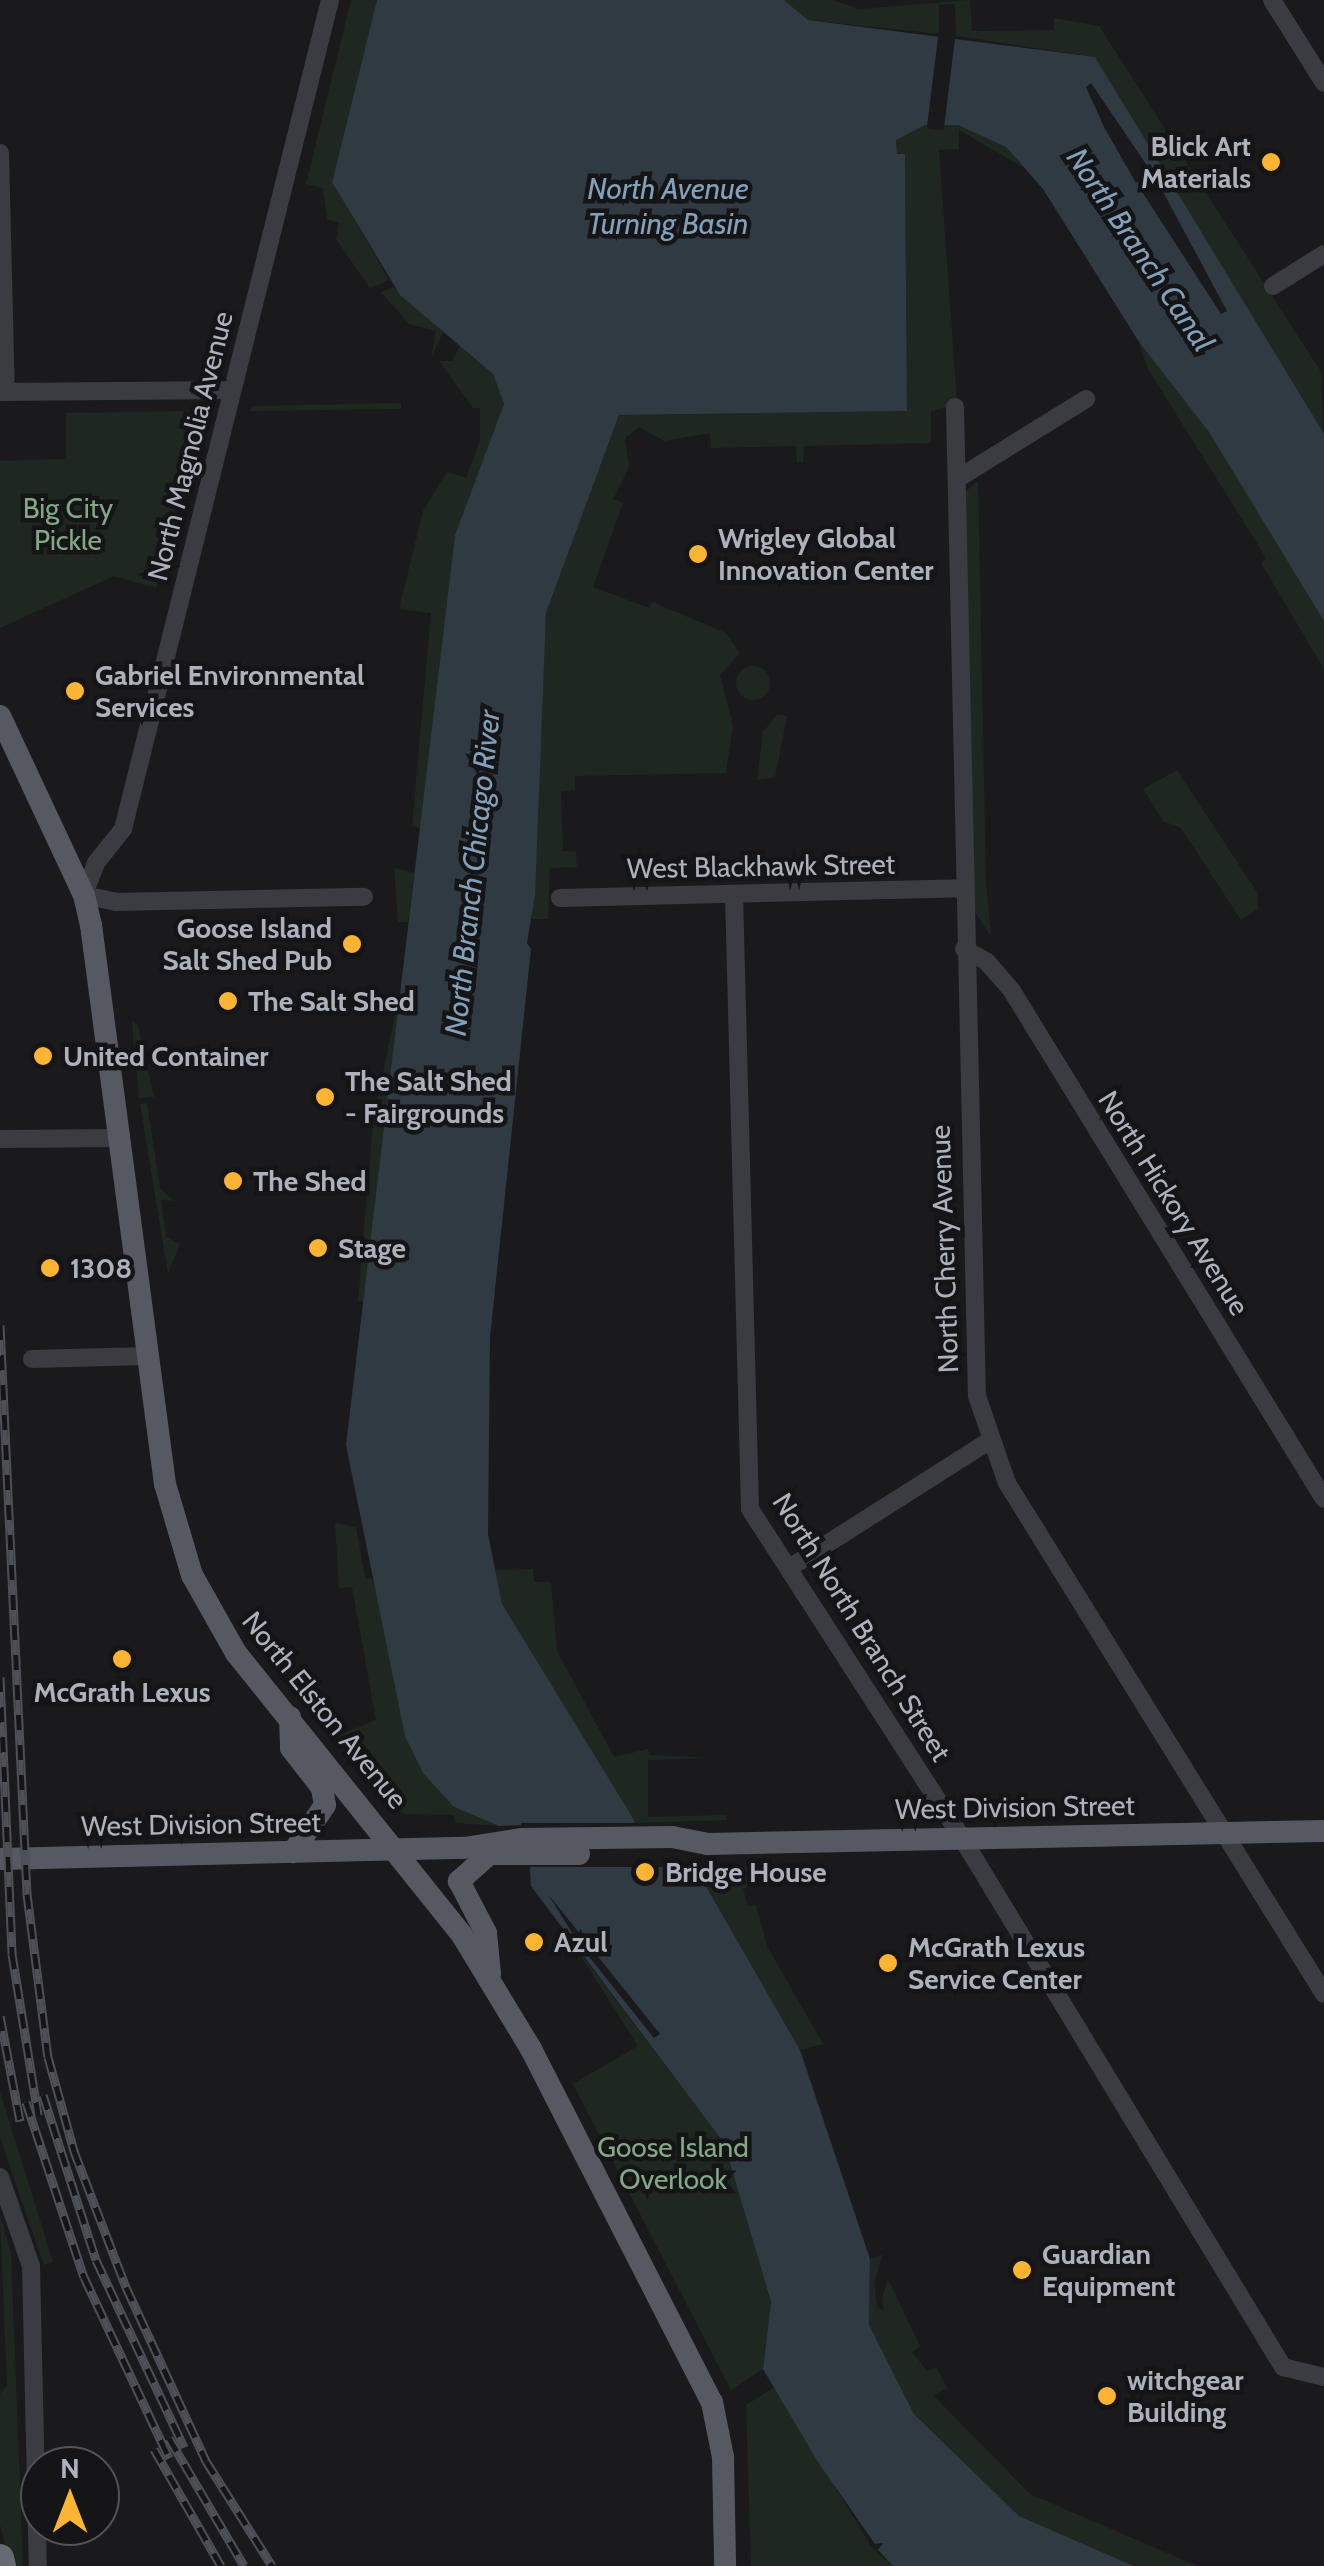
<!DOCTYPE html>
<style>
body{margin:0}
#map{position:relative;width:1324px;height:2566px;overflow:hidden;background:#1a1a1c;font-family:Cabin,sans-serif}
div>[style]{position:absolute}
.green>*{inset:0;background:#1f2820}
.round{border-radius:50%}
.water>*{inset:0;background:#2f3a42}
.pier>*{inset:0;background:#1a1a1c;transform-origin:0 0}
.minor>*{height:18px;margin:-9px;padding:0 9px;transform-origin:9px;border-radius:9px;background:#3b3c42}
.major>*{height:22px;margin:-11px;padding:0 11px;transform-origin:11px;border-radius:11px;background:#565961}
.highway>*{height:28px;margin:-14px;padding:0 14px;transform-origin:14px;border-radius:14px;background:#666a73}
.rail>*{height:9px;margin-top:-4.5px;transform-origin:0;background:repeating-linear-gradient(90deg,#151517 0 15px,#4d5057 0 30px);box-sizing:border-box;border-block:2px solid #4d5057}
.dots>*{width:28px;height:28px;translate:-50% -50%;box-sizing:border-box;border:5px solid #151517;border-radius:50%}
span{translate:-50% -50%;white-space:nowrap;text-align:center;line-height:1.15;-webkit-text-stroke:9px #151517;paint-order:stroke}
.poi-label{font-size:28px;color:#acb1bc;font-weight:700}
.right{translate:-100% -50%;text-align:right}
.left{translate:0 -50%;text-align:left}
.street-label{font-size:28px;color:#acb1bc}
.park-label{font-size:28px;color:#82a884}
.water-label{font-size:30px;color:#82a0b9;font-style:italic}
.north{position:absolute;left:20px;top:2446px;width:100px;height:100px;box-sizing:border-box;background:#151517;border:2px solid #515359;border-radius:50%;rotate:0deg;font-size:28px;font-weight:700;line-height:40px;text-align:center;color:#acb1bc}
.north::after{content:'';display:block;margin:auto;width:35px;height:45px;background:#fcb432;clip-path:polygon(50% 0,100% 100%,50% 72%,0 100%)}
</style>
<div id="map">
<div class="green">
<i style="clip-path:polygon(351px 0,377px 0,332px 181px,389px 280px,370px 288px,336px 239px,339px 223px,327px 219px,323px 188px,306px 184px)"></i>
<i style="clip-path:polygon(784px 0,833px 0,859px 9px,970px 0,972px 31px,1054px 30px,1054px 18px,1099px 26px,1321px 372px,1324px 442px,1296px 389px,1272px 368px,1270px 350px,1095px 57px,956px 36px,955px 4px,939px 5px,939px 34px,808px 20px)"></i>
<i style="clip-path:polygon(925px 125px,958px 125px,1006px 147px,1024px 168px,959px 130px,959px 149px,939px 150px,957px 404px,931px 411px,931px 443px,804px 446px,803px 462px,797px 462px,796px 446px,711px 448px,710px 433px,664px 441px,639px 427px,625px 438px,629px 467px,613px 499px,623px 503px,593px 587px,649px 608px,652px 602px,726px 633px,740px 653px,720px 675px,733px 725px,726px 773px,575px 776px,575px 790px,561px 792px,563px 851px,576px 852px,577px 867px,550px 868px,548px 919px,532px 919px,546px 613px,619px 415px,907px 411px,905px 155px,897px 154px,896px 139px)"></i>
<i style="clip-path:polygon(394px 287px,443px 332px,431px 358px,436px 331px,409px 324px,381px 292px)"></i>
<i style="clip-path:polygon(1139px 342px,1209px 432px,1301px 581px,1324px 621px,1324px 669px,1261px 563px,1266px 559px,1257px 543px,1148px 369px)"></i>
<i style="clip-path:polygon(460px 346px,493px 374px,504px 404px,455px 535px,420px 828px,412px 826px,431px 613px,399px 609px,423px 511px,447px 472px,466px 478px,480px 440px,480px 408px,473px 408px,439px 361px,452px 361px)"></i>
<i style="clip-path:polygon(401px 403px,401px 409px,250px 411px,252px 406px)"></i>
<i style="clip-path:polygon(201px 411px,156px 588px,114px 576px,0 628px,0 461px,66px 459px,66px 413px)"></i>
<i style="clip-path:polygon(978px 481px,986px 882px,991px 936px,972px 908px,965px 492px)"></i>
<i class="round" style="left:736px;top:666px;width:34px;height:34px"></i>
<i style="clip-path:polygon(778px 714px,787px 716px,775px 777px,757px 780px,763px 732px)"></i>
<i style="clip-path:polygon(1177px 770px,1258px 894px,1258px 909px,1241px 920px,1181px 828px,1163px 821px,1143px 789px)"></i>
<i style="clip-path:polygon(394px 868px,414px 873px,408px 922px,398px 922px)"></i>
<i style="clip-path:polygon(395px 1014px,401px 1014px,368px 1301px,358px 1301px,373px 1122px)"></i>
<i style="clip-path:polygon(132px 1021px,138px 1025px,154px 1097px,139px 1098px)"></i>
<i style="clip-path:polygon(147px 1103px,160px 1188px,174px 1201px,161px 1200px,166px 1237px,180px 1244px,168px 1273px,140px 1104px)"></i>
<i style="clip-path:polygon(335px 1523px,356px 1527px,365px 1578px,372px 1579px,454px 1807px,499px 1826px,455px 1823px,454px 1815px,404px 1814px,337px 1736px,376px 1720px,352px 1587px,339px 1588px)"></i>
<i style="clip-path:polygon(533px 1569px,534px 1582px,551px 1582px,557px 1651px,614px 1757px,648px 1749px,649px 1755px,713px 1758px,648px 1760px,648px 1817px,726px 1815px,726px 1820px,635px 1823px,502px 1604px,495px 1570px)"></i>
<i style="clip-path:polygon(684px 1867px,754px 1867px,754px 1882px,743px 1889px,748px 1906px,756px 1905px,767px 1946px,823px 2044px,800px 2050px,707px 1888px,684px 1878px)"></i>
<i style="clip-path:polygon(572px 1942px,724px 2143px,771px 2303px,763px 2369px,731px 2390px,573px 2084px,638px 2046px)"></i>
<i style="clip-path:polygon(0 2092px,53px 2262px,44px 2265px,0 2138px)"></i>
<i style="clip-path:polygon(0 2216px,11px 2253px,23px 2566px,12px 2566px,0 2525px,0 2394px,7px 2386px)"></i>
<i style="clip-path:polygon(883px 2254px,874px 2283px,877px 2307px,884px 2312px,882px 2298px,888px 2279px,920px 2346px,912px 2352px,927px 2371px,936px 2367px,947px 2388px,934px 2396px,1030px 2494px,1197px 2566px,1134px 2566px,1019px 2516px,914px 2414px,869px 2325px,870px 2259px)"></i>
<i style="clip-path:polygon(775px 2387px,872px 2548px,893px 2566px,751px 2566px,746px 2405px)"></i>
</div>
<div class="water">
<i style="clip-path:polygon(377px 0,784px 0,808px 20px,1095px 57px,1324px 434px,1324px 621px,1209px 432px,1139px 342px,1043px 189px,1006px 147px,958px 125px,925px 125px,896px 140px,897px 154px,905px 154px,907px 411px,619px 415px,546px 613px,535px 895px,527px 943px,531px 949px,490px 1337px,488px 1534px,502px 1604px,634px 1820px,635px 1867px,673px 1867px,707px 1888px,800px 2050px,870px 2259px,869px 2325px,914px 2414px,1019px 2516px,1134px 2566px,893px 2566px,878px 2550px,883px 2543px,875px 2544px,818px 2462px,763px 2369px,771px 2302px,724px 2143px,531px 1886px,527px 1825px,499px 1826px,454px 1807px,423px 1773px,405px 1736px,346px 1445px,455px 535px,504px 404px,493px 374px,400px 295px,332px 182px)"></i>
</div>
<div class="pier">
<i style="left:939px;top:29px;width:17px;height:100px;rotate:7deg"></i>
<i style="clip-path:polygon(1091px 83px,1152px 173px,1136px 183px,1104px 127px,1086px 87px)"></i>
<i style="clip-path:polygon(1155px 177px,1227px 311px,1221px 314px,1139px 187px)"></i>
<i style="left:637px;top:1823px;width:44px;height:116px;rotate:90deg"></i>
<i style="clip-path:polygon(548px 1894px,660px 2034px,654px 2038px,579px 1944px)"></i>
</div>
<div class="minor">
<i style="left:330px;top:0;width:854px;rotate:104.02deg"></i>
<i style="left:123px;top:829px;width:43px;rotate:128.5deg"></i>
<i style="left:96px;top:863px;width:34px;rotate:111deg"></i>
<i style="left:84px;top:895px;width:33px;rotate:12deg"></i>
<i style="left:116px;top:902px;width:248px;rotate:-1.2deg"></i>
<i style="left:1272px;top:0;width:98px;rotate:57.9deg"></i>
<i style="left:0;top:153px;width:239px;rotate:88.6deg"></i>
<i style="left:1273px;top:286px;width:60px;rotate:-32.1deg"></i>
<i style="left:0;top:392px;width:232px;rotate:-0.5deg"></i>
<i style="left:955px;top:407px;width:989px;rotate:88.73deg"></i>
<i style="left:977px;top:1396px;width:92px;rotate:71deg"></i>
<i style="left:1007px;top:1483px;width:601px;rotate:58.19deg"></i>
<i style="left:957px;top:479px;width:152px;rotate:-31.8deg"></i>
<i style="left:734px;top:894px;width:615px;rotate:88.51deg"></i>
<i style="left:750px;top:1509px;width:391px;rotate:57.2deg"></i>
<i style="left:962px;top:1838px;width:619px;rotate:58.75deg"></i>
<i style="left:1283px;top:2367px;width:42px;rotate:13.7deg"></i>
<i style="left:560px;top:898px;width:403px;rotate:-1.4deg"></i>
<i style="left:964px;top:949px;width:26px;rotate:29deg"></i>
<i style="left:987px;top:962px;width:38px;rotate:49deg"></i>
<i style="left:1012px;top:991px;width:596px;rotate:58.44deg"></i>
<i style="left:1px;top:1139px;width:117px;rotate:-0.5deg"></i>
<i style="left:32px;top:1359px;width:115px;rotate:-1.5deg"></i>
<i style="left:789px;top:1568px;width:237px;rotate:-32.4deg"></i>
<i style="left:0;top:2177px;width:94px;rotate:70.8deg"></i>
<i style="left:31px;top:2266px;width:300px;rotate:88.7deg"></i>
</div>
<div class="major">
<i style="left:0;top:716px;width:198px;rotate:64.9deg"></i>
<i style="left:84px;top:895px;width:31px;rotate:77deg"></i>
<i style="left:91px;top:925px;width:564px;rotate:82.46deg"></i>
<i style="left:165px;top:1484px;width:95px;rotate:73.5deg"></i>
<i style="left:192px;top:1575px;width:90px;rotate:60.6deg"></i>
<i style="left:236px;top:1653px;width:361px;rotate:51.3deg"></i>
<i style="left:462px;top:1935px;width:133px;rotate:58.8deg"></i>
<i style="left:531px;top:2049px;width:397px;rotate:62.9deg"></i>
<i style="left:712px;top:2402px;width:56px;rotate:78.7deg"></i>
<i style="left:723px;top:2457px;width:109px;rotate:88.9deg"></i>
<i style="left:290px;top:1717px;width:31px;rotate:88deg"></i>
<i style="left:291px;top:1748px;width:51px;rotate:52.2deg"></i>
<i style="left:322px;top:1788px;width:17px;rotate:80deg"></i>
<i style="left:325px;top:1805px;width:57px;rotate:124.2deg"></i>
<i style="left:482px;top:1854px;width:97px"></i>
<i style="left:487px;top:1856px;width:38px;rotate:138deg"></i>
<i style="left:459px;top:1881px;width:59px;rotate:62.6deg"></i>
<i style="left:486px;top:1933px;width:41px;rotate:84.4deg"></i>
<i style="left:0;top:1859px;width:464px;rotate:-1.4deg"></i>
<i style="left:464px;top:1848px;width:59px;rotate:-8.8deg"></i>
<i style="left:522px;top:1839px;width:150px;rotate:-0.8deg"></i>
<i style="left:672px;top:1837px;width:36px;rotate:11deg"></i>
<i style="left:707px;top:1844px;width:617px;rotate:-1.21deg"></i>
</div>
<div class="highway">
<i style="left:0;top:2558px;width:8px;rotate:76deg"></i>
</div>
<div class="rail">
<i style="left:0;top:1325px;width:570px;rotate:87.28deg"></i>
<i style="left:27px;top:1894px;width:164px;rotate:82.7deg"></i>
<i style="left:48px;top:2057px;width:98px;rotate:74.5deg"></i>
<i style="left:74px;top:2151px;width:146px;rotate:69.1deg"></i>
<i style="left:126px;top:2287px;width:192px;rotate:65.3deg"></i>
<i style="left:206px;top:2461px;width:124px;rotate:57.8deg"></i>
<i style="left:0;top:1677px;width:277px;rotate:87.5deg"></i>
<i style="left:12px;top:1954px;width:163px;rotate:80.8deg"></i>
<i style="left:0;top:2016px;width:107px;rotate:79.2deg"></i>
<i style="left:43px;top:2095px;width:173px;rotate:72.2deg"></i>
<i style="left:96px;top:2260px;width:207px;rotate:64.8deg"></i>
<i style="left:26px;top:2102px;width:184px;rotate:71.7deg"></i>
<i style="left:84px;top:2277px;width:200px;rotate:64.8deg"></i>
<i style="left:169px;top:2438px;width:148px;rotate:59.6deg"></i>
<i style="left:154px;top:2449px;width:135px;rotate:60.2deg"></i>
</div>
<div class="dots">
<i style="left:1271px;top:162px;background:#fcb432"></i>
<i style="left:698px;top:554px;background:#fcb432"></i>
<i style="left:75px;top:691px;background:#fcb432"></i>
<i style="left:352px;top:944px;background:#fcb432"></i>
<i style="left:228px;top:1001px;background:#fcb432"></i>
<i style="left:43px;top:1056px;background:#fcb432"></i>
<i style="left:325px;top:1097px;background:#fcb432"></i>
<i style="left:233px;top:1181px;background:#fcb432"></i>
<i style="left:318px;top:1248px;background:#fcb432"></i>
<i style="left:50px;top:1268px;background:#fcb432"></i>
<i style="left:122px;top:1659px;background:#fcb432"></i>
<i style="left:645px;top:1872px;background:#fcb432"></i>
<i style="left:534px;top:1942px;background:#fcb432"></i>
<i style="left:888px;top:1963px;background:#fcb432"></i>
<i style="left:1022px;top:2270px;background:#fcb432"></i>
<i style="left:1107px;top:2396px;background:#fcb432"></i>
</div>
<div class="poi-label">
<span class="right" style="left:1251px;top:162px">Blick Art<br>Materials</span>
<span class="left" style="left:718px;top:554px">Wrigley Global<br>Innovation Center</span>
<span class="left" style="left:95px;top:691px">Gabriel Environmental<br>Services</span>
<span class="right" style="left:332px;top:944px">Goose Island<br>Salt Shed Pub</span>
<span class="left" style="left:248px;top:1001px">The Salt Shed</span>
<span class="left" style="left:63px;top:1056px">United Container</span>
<span class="left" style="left:345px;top:1097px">The Salt Shed<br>- Fairgrounds</span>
<span class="left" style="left:253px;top:1181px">The Shed</span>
<span class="left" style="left:338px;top:1248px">Stage</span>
<span class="left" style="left:70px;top:1268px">1308</span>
<span style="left:122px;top:1692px">McGrath Lexus</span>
<span class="left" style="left:665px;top:1872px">Bridge House</span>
<span class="left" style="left:554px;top:1942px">Azul</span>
<span class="left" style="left:908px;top:1963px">McGrath Lexus<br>Service Center</span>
<span class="left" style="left:1042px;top:2270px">Guardian<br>Equipment</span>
<span class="left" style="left:1127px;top:2396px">witchgear<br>Building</span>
</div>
<div class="street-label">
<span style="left:190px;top:446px;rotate:-76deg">North Magnolia Avenue</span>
<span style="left:761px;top:866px;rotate:-1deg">West Blackhawk Street</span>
<span style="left:1174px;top:1203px;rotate:58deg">North Hickory Avenue</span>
<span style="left:944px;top:1249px;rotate:-92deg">North Cherry Avenue</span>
<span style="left:862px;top:1627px;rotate:58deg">North North Branch Street</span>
<span style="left:325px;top:1710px;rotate:51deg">North Elston Avenue</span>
<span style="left:1015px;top:1807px;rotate:-1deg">West Division Street</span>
<span style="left:201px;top:1824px;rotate:-1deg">West Division Street</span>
</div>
<div class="park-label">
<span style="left:68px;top:524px">Big City<br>Pickle</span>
<span style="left:673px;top:2163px">Goose Island<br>Overlook</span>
</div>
<div class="water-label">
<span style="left:668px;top:206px">North Avenue<br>Turning Basin</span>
<span style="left:1140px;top:250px;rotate:56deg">North Branch Canal</span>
<span style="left:473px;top:873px;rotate:-84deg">North Branch Chicago River</span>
</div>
<div class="north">N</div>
</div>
